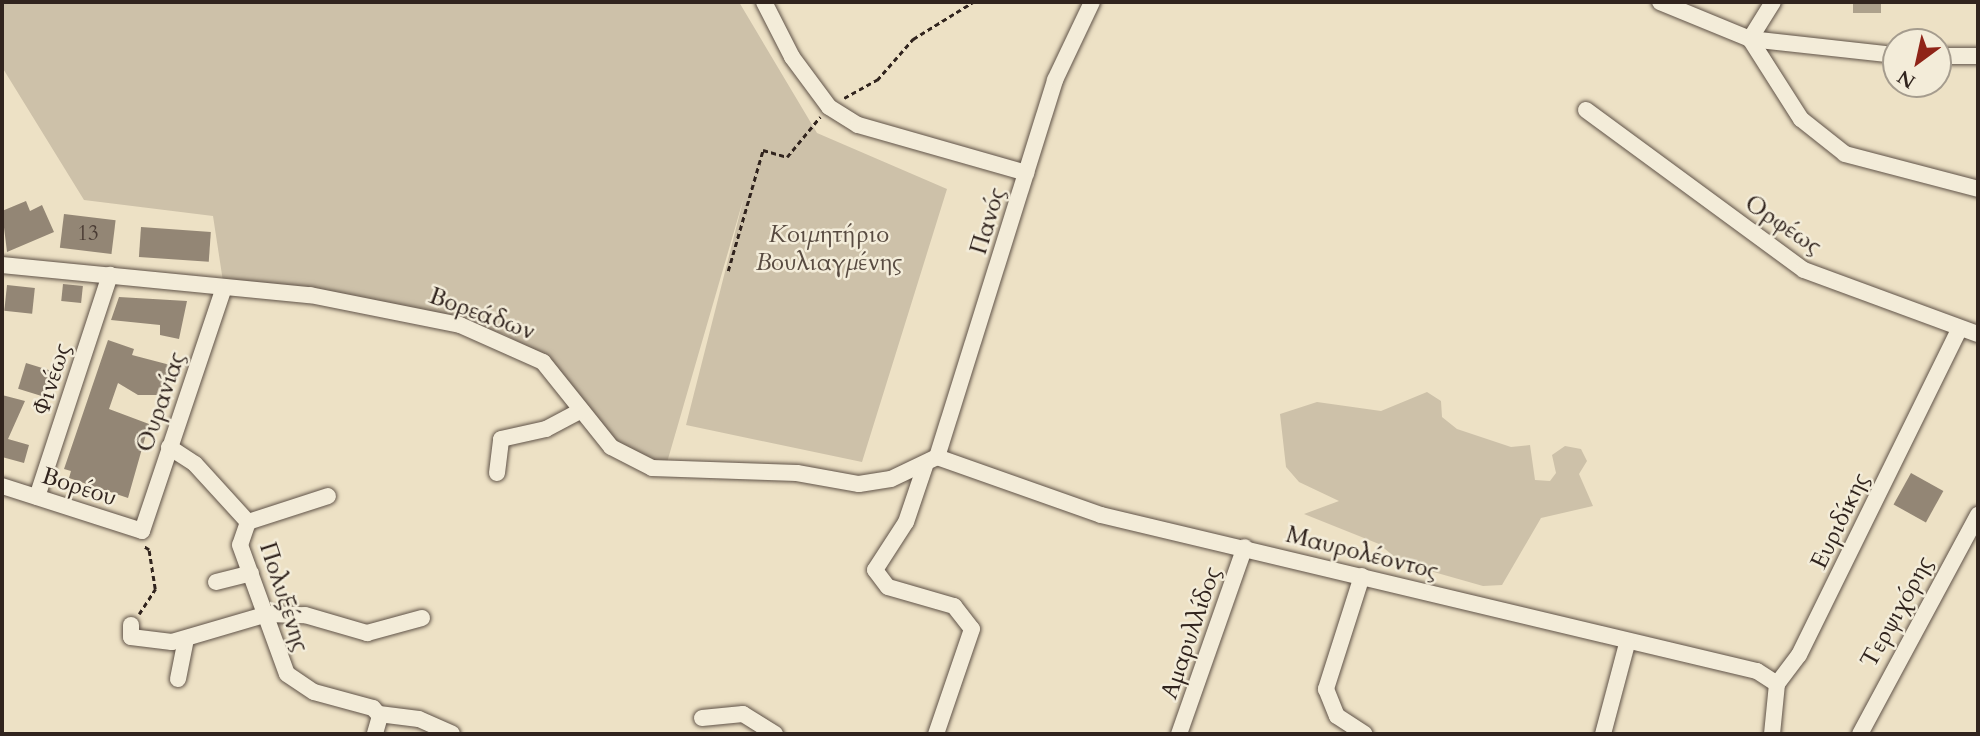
<!DOCTYPE html>
<meta charset="utf-8">
<style>
body{margin:0}
#map{position:relative;width:1980px;height:736px;overflow:hidden;background:#ede1c5;font-family:Cardo,serif}
div>[style]{position:absolute}
.green>*{inset:0;background:#cdc1a9}
.water>*{inset:0;background:#ada18c;transform-origin:0 0}
.building>*{inset:0;background:#938675;transform-origin:0 0}
.path>*{height:2.5px;margin-top:-1.25px;transform-origin:0;background:repeating-linear-gradient(90deg,#31241e 0 5px,transparent 0 8.5px)}
.roads{filter:drop-shadow(0 0 2px #605348) drop-shadow(0 0 2px #605348)}
.minor>*{height:16px;margin:-8px;padding:0 8px;transform-origin:8px;border-radius:8px;background:#f3ecd9}
span{translate:-50% -50%;white-space:nowrap;text-align:center;line-height:1.15;-webkit-text-stroke:5px #f3ecd9;paint-order:stroke}
.number-label{font-size:21px;color:#4a3c34}
.number-label span{-webkit-text-stroke-width:0}
.street-label{font-size:24px;color:#31241e}
.park-label{font-size:24px;color:#584b41;font-style:italic}
.frame{position:absolute;inset:0;border:4px solid #31241e;pointer-events:none}
.north{position:absolute;left:1882px;top:28px;width:70px;height:70px;box-sizing:border-box;background:#f3ecd9;border:2px solid #a59c8e;border-radius:50%;rotate:213deg;font-size:19px;font-weight:700;line-height:28px;text-align:center;color:#31241e}
.north::after{content:'';display:block;margin:auto;width:24px;height:32px;background:#8f2418;clip-path:polygon(50% 0,100% 100%,50% 72%,0 100%)}
</style>
<div id="map">
<div class="green">
<i style="clip-path:polygon(2px 2px,739px 2px,817px 133px,947px 189px,862px 462px,686px 425px,744px 197px,666px 466px,618px 448px,553px 363px,504px 334px,405px 310px,224px 288px,213px 216px,84px 200px,2px 67px)"></i>
<i style="clip-path:polygon(1427px 392px,1441px 401px,1442px 417px,1457px 429px,1511px 447px,1530px 445px,1535px 480px,1550px 481px,1556px 473px,1552px 455px,1565px 446px,1581px 449px,1587px 461px,1579px 474px,1593px 506px,1541px 518px,1502px 585px,1483px 586px,1402px 563px,1379px 544px,1304px 514px,1339px 501px,1299px 482px,1286px 467px,1280px 414px,1317px 402px,1381px 411px)"></i>
</div>
<div class="water">
<i style="left:1853px;top:2px;width:28px;height:11px"></i>
</div>
<div class="building">
<i style="clip-path:polygon(26px 201px,30px 211px,42px 205px,54px 232px,7px 252px,2px 211px)"></i>
<i style="left:64px;top:214px;width:52px;height:34px;rotate:7deg"></i>
<i style="left:141px;top:227px;width:70px;height:30px;rotate:4deg"></i>
<i style="left:63px;top:284px;width:20px;height:17px;rotate:6deg"></i>
<i style="left:7px;top:285px;width:28px;height:26px;rotate:6deg"></i>
<i style="clip-path:polygon(119px 297px,187px 301px,179px 339px,160px 335px,160px 325px,111px 320px)"></i>
<i style="clip-path:polygon(108px 340px,134px 349px,132px 355px,174px 366px,157px 395px,138px 395px,118px 383px,109px 409px,149px 424px,128px 498px,69px 478px,71px 471px,64px 469px)"></i>
<i style="left:26px;top:363px;width:28px;height:27px;rotate:17deg"></i>
<i style="clip-path:polygon(2px 395px,25px 401px,8px 439px,29px 445px,24px 463px,2px 457px)"></i>
<i style="left:1911px;top:473px;width:37px;height:36px;rotate:29deg"></i>
</div>
<div class="path">
<i style="left:844px;top:98px;width:38px;rotate:-29deg"></i>
<i style="left:877px;top:80px;width:55px;rotate:-48.7deg"></i>
<i style="left:913px;top:39px;width:70px;rotate:-31.7deg"></i>
<i style="left:728px;top:271px;width:126px;rotate:-73.9deg"></i>
<i style="left:763px;top:150px;width:25px;rotate:16deg"></i>
<i style="left:787px;top:157px;width:52px;rotate:-50.5deg"></i>
<i style="left:139px;top:614px;width:30px;rotate:-57deg"></i>
<i style="left:155px;top:589px;width:39px;rotate:-99deg"></i>
<i style="left:149px;top:550px;width:7px;rotate:-146deg"></i>
</div>
<div class="roads">
<div class="minor">
<i style="left:764px;top:2px;width:62px;rotate:63deg"></i>
<i style="left:792px;top:57px;width:62px;rotate:53.5deg"></i>
<i style="left:829px;top:107px;width:34px;rotate:32deg"></i>
<i style="left:858px;top:125px;width:175px;rotate:15.9deg"></i>
<i style="left:1660px;top:2px;width:97px;rotate:22.3deg"></i>
<i style="left:1750px;top:39px;width:147px;rotate:6.3deg"></i>
<i style="left:1773px;top:2px;width:44px;rotate:121.9deg"></i>
<i style="left:1750px;top:39px;width:95px;rotate:57.5deg"></i>
<i style="left:1801px;top:119px;width:56px;rotate:38.5deg"></i>
<i style="left:1845px;top:154px;width:138px;rotate:14.7deg"></i>
<i style="left:1938px;top:56px;width:40px"></i>
<i style="left:1586px;top:110px;width:270px;rotate:36.3deg"></i>
<i style="left:1804px;top:270px;width:185px;rotate:20.2deg"></i>
<i style="left:2px;top:265px;width:309px;rotate:5.6deg"></i>
<i style="left:310px;top:295px;width:153px;rotate:11.3deg"></i>
<i style="left:460px;top:325px;width:91px;rotate:24deg"></i>
<i style="left:543px;top:362px;width:109px;rotate:51.3deg"></i>
<i style="left:611px;top:447px;width:46px;rotate:27.1deg"></i>
<i style="left:652px;top:468px;width:145px;rotate:2deg"></i>
<i style="left:797px;top:473px;width:63px;rotate:10.1deg"></i>
<i style="left:859px;top:484px;width:32px;rotate:-9deg"></i>
<i style="left:891px;top:479px;width:51px;rotate:-25.6deg"></i>
<i style="left:169px;top:447px;width:31px;rotate:33deg"></i>
<i style="left:195px;top:464px;width:79px;rotate:47.6deg"></i>
<i style="left:248px;top:522px;width:24px;rotate:109deg"></i>
<i style="left:240px;top:545px;width:137px;rotate:70deg"></i>
<i style="left:287px;top:674px;width:32px;rotate:34deg"></i>
<i style="left:314px;top:692px;width:61px;rotate:15.2deg"></i>
<i style="left:373px;top:708px;width:11px;rotate:49deg"></i>
<i style="left:380px;top:716px;width:19px;rotate:106deg"></i>
<i style="left:937px;top:457px;width:174px;rotate:19.5deg"></i>
<i style="left:1101px;top:515px;width:674px;rotate:13.38deg"></i>
<i style="left:1757px;top:671px;width:24px;rotate:33deg"></i>
<i style="left:937px;top:457px;width:395px;rotate:-72.6deg"></i>
<i style="left:1055px;top:80px;width:86px;rotate:-64.6deg"></i>
<i style="left:925px;top:466px;width:59px;rotate:108.7deg"></i>
<i style="left:906px;top:522px;width:57px;rotate:122.9deg"></i>
<i style="left:875px;top:570px;width:21px;rotate:53deg"></i>
<i style="left:888px;top:587px;width:69px;rotate:16.1deg"></i>
<i style="left:954px;top:606px;width:29px;rotate:52deg"></i>
<i style="left:972px;top:629px;width:111px;rotate:108.9deg"></i>
<i style="left:497px;top:473px;width:34px;rotate:-83deg"></i>
<i style="left:501px;top:439px;width:46px;rotate:-12.5deg"></i>
<i style="left:546px;top:429px;width:40px;rotate:-28deg"></i>
<i style="left:2px;top:486px;width:147px;rotate:17.8deg"></i>
<i style="left:142px;top:531px;width:256px;rotate:-71.4deg"></i>
<i style="left:37px;top:497px;width:234px;rotate:-71.8deg"></i>
<i style="left:248px;top:522px;width:84px;rotate:-18deg"></i>
<i style="left:1362px;top:576px;width:119px;rotate:107.7deg"></i>
<i style="left:1326px;top:689px;width:29px;rotate:68deg"></i>
<i style="left:1337px;top:716px;width:33px;rotate:33deg"></i>
<i style="left:216px;top:582px;width:36px;rotate:-14deg"></i>
<i style="left:131px;top:625px;width:12px;rotate:90deg"></i>
<i style="left:131px;top:637px;width:41px;rotate:7deg"></i>
<i style="left:172px;top:642px;width:100px;rotate:-16.3deg"></i>
<i style="left:268px;top:614px;width:37px;rotate:2deg"></i>
<i style="left:305px;top:615px;width:65px;rotate:16.2deg"></i>
<i style="left:367px;top:633px;width:57px;rotate:-15.3deg"></i>
<i style="left:178px;top:679px;width:41px;rotate:-78.7deg"></i>
<i style="left:1777px;top:684px;width:36px;rotate:-53deg"></i>
<i style="left:1799px;top:655px;width:364px;rotate:-63.8deg"></i>
<i style="left:379px;top:714px;width:40px;rotate:7.1deg"></i>
<i style="left:419px;top:719px;width:36px;rotate:24deg"></i>
<i style="left:702px;top:718px;width:41px;rotate:-5.6deg"></i>
<i style="left:743px;top:714px;width:38px;rotate:32deg"></i>
<i style="left:1179px;top:734px;width:198px;rotate:-70.6deg"></i>
<i style="left:1603px;top:734px;width:93px;rotate:-75.1deg"></i>
<i style="left:1772px;top:734px;width:50px;rotate:-84.3deg"></i>
<i style="left:1860px;top:734px;width:249px;rotate:-61.7deg"></i>
</div>
</div>
<div class="number-label">
<span style="left:88px;top:234px">13</span>
</div>
<div class="street-label">
<span style="left:988px;top:221px;rotate:-73deg">Πανός</span>
<span style="left:1783px;top:225px;rotate:34deg">Ορφέως</span>
<span style="left:482px;top:314px;rotate:20deg">Βορεάδων</span>
<span style="left:52px;top:379px;rotate:-72deg">Φινέως</span>
<span style="left:161px;top:402px;rotate:-71deg">Ουρανίας</span>
<span style="left:79px;top:487px;rotate:18deg">Βορέου</span>
<span style="left:1840px;top:521px;rotate:-64deg">Ευριδίκης</span>
<span style="left:1362px;top:553px;rotate:14deg">Μαυρολέοντος</span>
<span style="left:284px;top:597px;rotate:72deg">Πολυξένης</span>
<span style="left:1897px;top:612px;rotate:-61deg">Τερψιχόρης</span>
<span style="left:1191px;top:633px;rotate:-71deg">Αμαρυλλίδος</span>
</div>
<div class="park-label">
<span style="left:829px;top:249px">Κοιμητήριο<br>Βουλιαγμένης</span>
</div>
<div class="frame"></div>
<div class="north">N</div>
</div>
